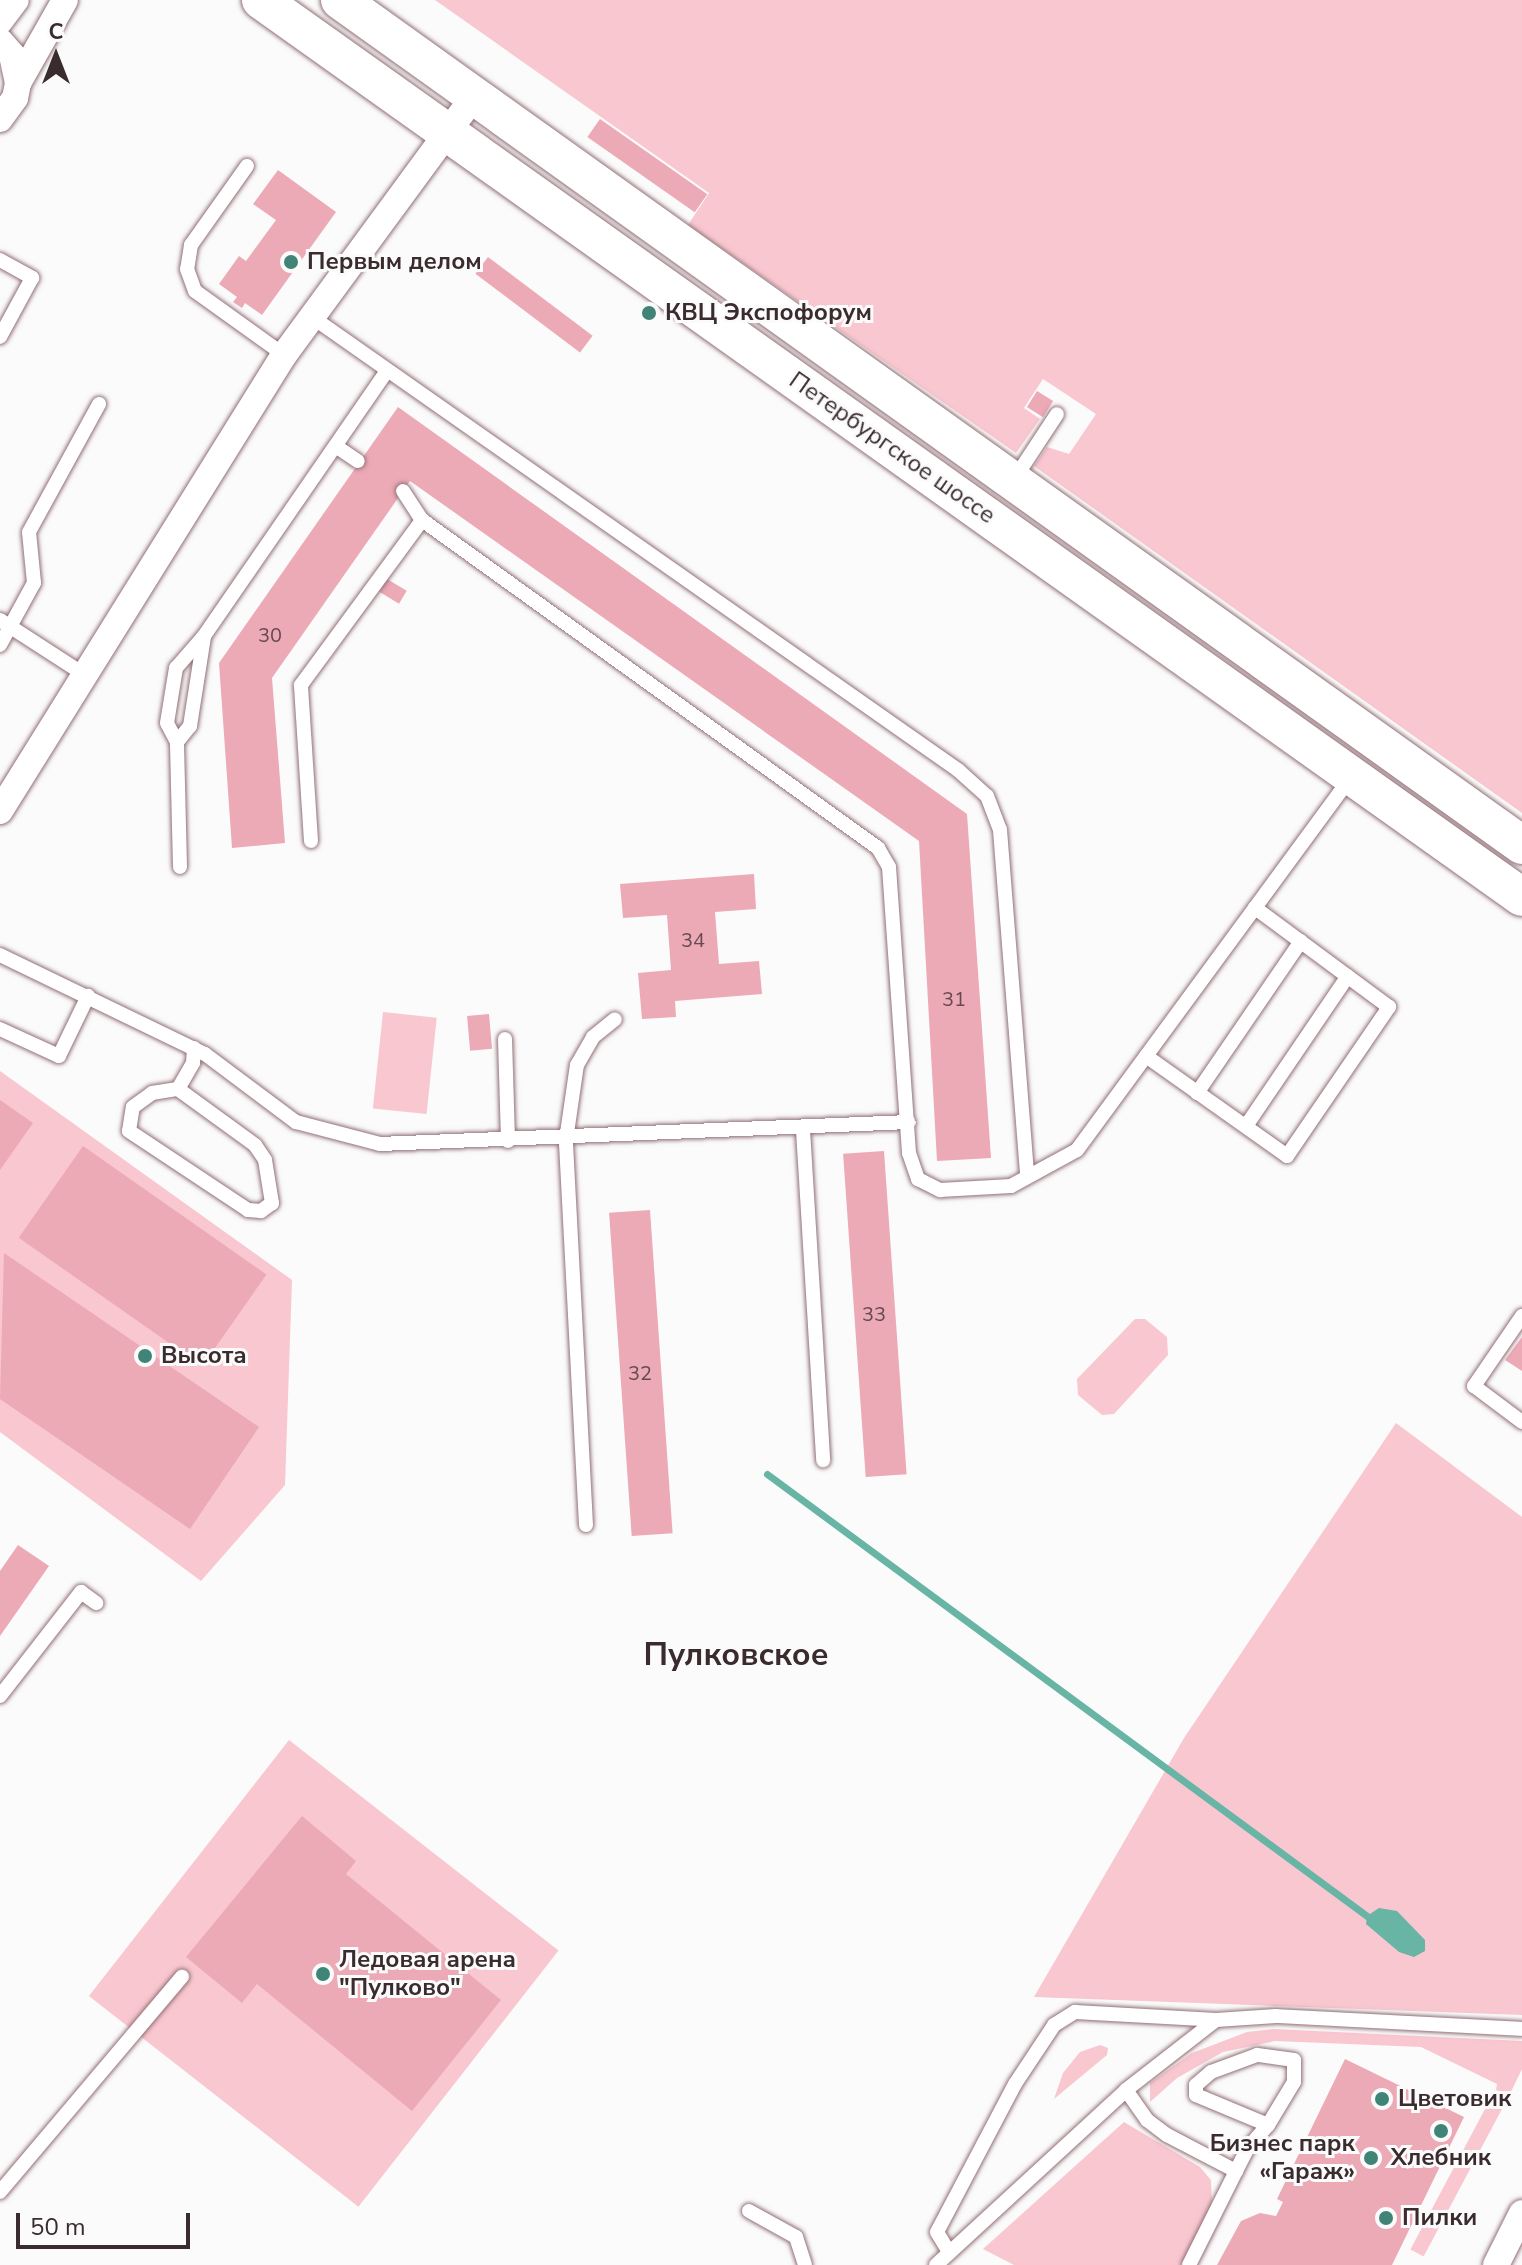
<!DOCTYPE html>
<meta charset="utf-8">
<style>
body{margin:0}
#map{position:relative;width:1522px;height:2265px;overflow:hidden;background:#fbfbfb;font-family:"Nunito Sans",sans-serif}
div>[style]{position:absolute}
.green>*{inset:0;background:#f9c7d0;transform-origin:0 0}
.water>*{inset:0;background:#68b5a5}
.stream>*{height:7px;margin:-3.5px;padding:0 3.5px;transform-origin:3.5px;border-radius:3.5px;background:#68b5a5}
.building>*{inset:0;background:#eca9b6;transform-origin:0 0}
.roads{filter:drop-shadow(0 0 2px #916f75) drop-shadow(0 0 2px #916f75)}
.lane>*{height:14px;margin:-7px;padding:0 7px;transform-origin:7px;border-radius:7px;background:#fff}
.street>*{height:26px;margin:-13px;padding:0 13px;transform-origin:13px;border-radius:13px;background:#fff}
.secondary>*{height:38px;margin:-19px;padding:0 19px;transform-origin:19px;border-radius:19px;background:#fff}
.dots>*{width:22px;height:22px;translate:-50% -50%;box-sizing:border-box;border:4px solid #fbfbfb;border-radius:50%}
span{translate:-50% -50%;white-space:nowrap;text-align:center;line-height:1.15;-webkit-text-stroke:6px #fbfbfb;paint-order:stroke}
.number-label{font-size:20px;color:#664a50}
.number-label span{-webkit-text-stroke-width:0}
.poi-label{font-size:24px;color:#3a2b2e;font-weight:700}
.left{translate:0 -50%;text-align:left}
.right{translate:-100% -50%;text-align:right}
.street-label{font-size:24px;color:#3a2b2e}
.district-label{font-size:32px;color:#3a2b2e;font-weight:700}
.north{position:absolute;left:16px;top:16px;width:80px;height:80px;-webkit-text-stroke:6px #fbfbfb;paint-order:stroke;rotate:0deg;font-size:22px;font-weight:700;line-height:32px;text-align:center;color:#3a2b2e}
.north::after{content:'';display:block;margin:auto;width:28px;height:36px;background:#3a2b2e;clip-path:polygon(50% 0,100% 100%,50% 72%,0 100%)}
.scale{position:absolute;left:16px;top:2213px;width:174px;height:36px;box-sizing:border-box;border:4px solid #3a2b2e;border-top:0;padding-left:10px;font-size:24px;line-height:28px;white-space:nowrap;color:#3a2b2e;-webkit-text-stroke:6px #fbfbfb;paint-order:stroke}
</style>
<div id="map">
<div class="green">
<i style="clip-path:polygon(435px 0,1522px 0,1522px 813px,1034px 466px,1047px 447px,1069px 454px,1096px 414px,1043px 379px,1024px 408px,1040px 419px,1016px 453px,688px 225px,709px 193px)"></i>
<i style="left:383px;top:1012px;width:54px;height:97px;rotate:6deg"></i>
<i style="clip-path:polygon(0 1071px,292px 1280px,285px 1485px,201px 1581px,0 1432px)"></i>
<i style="clip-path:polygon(1135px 1319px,1145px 1319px,1167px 1337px,1168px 1355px,1114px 1414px,1102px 1415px,1078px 1395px,1077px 1379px)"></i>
<i style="clip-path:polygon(1396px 1423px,1522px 1517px,1522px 2015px,1034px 1997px,1184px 1738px)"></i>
<i style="left:289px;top:1740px;width:342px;height:325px;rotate:38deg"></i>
<i style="clip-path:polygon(1274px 2029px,1522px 2041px,1522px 2069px,1509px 2096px,1496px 2090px,1497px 2084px,1421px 2047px,1275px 2041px,1223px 2052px,1177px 2078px,1150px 2102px,1150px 2083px,1192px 2053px,1247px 2032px)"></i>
<i style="clip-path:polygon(1100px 2045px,1108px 2048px,1107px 2055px,1054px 2099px,1063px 2073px,1080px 2052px)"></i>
<i style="left:1493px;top:2094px;width:15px;height:176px;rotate:28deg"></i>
<i style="clip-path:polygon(1124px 2122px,1200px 2167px,1211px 2180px,1212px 2203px,1183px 2265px,1014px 2265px,983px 2249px)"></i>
</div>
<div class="water">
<i style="clip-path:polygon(1379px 1908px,1397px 1911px,1425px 1940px,1425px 1951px,1414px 1957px,1399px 1952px,1366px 1924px,1367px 1916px)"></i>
</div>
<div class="stream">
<i style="left:767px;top:1474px;width:745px;rotate:36.38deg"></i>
</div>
<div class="building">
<i style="left:600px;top:119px;width:131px;height:22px;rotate:35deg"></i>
<i style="clip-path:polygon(278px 170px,336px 212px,262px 315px,245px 303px,242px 308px,233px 302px,237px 297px,219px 284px,239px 256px,246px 261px,276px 220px,253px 204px)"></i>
<i style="left:488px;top:257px;width:131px;height:21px;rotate:37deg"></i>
<i style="left:1037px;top:391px;width:19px;height:19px;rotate:32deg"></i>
<i style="clip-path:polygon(398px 407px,967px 814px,991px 1158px,937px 1161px,919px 841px,410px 481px,272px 678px,285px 843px,232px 848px,219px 663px)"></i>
<i style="left:387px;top:579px;width:23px;height:15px;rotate:31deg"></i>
<i style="clip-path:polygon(754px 874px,756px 909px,715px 912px,719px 964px,759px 961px,762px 994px,675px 1001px,676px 1017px,642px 1019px,638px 973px,671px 970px,667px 915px,623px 918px,620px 884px)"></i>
<i style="left:489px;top:1014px;width:35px;height:22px;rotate:85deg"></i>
<i style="clip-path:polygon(0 1100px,33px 1123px,0 1170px)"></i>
<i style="left:83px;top:1146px;width:224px;height:112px;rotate:35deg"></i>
<i style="left:884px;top:1151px;width:324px;height:41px;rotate:86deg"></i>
<i style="left:650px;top:1210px;width:324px;height:41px;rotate:86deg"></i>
<i style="clip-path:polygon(4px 1253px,259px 1427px,190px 1529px,0 1399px)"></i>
<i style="clip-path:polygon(1522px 1337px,1522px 1371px,1505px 1360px)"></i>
<i style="clip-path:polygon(18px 1545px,49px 1566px,0 1636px,0 1571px)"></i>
<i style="clip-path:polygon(302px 1816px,356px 1861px,346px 1874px,501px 2000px,412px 2111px,257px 1984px,242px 2003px,186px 1957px)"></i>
<i style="clip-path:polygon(1345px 2059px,1464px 2117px,1392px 2265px,1217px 2265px,1241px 2221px,1260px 2213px,1276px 2216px,1283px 2202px,1277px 2199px)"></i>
</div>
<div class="roads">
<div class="lane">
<i style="left:247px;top:166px;width:97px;rotate:125.3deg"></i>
<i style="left:191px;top:245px;width:24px;rotate:99deg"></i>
<i style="left:187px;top:269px;width:23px;rotate:70deg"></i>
<i style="left:195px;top:291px;width:110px;rotate:35.7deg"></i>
<i style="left:0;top:260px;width:37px;rotate:29deg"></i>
<i style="left:32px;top:278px;width:67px;rotate:118.5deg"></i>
<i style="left:312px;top:317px;width:789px;rotate:35.04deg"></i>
<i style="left:958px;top:770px;width:39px;rotate:42deg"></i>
<i style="left:987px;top:796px;width:36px;rotate:69deg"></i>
<i style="left:1000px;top:830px;width:347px;rotate:85.5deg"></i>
<i style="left:337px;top:447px;width:25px;rotate:34deg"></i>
<i style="left:1013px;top:481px;width:80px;rotate:-56.7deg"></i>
<i style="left:403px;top:491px;width:35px;rotate:57deg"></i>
<i style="left:0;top:620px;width:101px;rotate:32.9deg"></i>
<i style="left:0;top:645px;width:71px;rotate:-61.3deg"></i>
<i style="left:34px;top:583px;width:51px;rotate:-95.6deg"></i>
<i style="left:29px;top:532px;width:146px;rotate:-61.3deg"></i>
<i style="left:177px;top:742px;width:21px;rotate:-118deg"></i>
<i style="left:167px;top:723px;width:56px;rotate:-80.7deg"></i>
<i style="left:176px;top:668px;width:43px;rotate:-48.8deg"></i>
<i style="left:204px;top:636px;width:322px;rotate:-55.4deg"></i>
<i style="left:311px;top:841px;width:156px;rotate:-93.7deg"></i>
<i style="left:301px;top:685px;width:205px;rotate:-53.7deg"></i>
<i style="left:422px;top:520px;width:562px;rotate:35.73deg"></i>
<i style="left:878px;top:848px;width:22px;rotate:60deg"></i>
<i style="left:889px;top:867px;width:287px;rotate:86deg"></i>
<i style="left:909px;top:1153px;width:28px;rotate:71deg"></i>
<i style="left:918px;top:1179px;width:25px;rotate:27deg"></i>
<i style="left:940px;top:1190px;width:71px;rotate:-3.2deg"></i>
<i style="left:1011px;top:1186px;width:75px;rotate:-28.6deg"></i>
<i style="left:1077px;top:1150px;width:464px;rotate:-53.7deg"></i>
<i style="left:180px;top:867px;width:125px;rotate:-91.4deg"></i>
<i style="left:177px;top:742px;width:21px;rotate:-51deg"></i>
<i style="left:190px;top:726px;width:90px;rotate:-81.1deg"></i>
<i style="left:0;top:955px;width:228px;rotate:25.8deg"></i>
<i style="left:205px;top:1054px;width:114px;rotate:36.8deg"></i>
<i style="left:296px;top:1122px;width:87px;rotate:14.7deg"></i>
<i style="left:380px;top:1144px;width:529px;rotate:-2.38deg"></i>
<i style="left:0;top:1029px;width:65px;rotate:24.6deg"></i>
<i style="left:59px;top:1056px;width:67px;rotate:-64.2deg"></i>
<i style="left:505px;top:1039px;width:102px;rotate:88.3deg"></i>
<i style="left:1146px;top:1056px;width:173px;rotate:35.3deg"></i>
<i style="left:1287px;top:1156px;width:181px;rotate:-55.6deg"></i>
<i style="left:1389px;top:1007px;width:167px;rotate:-143.5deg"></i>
<i style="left:178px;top:1089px;width:95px;rotate:36deg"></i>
<i style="left:255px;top:1145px;width:18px;rotate:56deg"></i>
<i style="left:265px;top:1160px;width:44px;rotate:80.8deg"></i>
<i style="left:272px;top:1203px;width:14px;rotate:144deg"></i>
<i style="left:261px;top:1211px;width:13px;rotate:-176deg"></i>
<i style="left:248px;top:1210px;width:143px;rotate:-146.4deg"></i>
<i style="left:129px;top:1131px;width:24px;rotate:-81deg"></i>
<i style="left:133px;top:1107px;width:24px;rotate:-36deg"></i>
<i style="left:152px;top:1093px;width:26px;rotate:-9deg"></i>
<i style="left:178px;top:1089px;width:30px;rotate:-60deg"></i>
<i style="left:193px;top:1063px;width:15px;rotate:-86deg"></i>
<i style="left:1197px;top:1093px;width:184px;rotate:-55.6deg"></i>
<i style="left:1246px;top:1126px;width:181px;rotate:-55.8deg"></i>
<i style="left:803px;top:1130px;width:331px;rotate:86.5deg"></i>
<i style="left:1522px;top:1316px;width:85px;rotate:124.4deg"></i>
<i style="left:1474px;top:1386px;width:60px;rotate:36.9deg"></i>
<i style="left:586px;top:1525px;width:386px;rotate:-93deg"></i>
<i style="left:566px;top:1140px;width:76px;rotate:-81.7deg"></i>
<i style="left:577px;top:1065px;width:32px;rotate:-60deg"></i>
<i style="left:593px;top:1037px;width:28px;rotate:-39deg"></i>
<i style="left:0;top:1696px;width:132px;rotate:-52.1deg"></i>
<i style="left:81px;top:1592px;width:19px;rotate:36deg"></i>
<i style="left:1126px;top:2090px;width:37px;rotate:55deg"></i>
<i style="left:1147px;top:2120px;width:25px;rotate:37deg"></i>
<i style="left:1167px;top:2135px;width:78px;rotate:27.6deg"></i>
<i style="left:1236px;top:2171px;width:25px;rotate:-63deg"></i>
<i style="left:1247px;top:2149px;width:32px;rotate:-49deg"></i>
<i style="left:1268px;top:2125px;width:50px;rotate:-58.8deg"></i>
<i style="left:1294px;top:2082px;width:22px;rotate:-90deg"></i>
<i style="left:1294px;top:2060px;width:37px;rotate:-172deg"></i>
<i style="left:1257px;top:2055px;width:49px;rotate:159.7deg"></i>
<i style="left:1211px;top:2072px;width:20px;rotate:139deg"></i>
<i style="left:1196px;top:2085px;width:10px;rotate:90deg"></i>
<i style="left:1196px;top:2095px;width:78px;rotate:22.6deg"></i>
<i style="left:0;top:2192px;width:282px;rotate:-49.8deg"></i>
<i style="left:749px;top:2211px;width:54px;rotate:29deg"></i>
<i style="left:796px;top:2237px;width:29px;rotate:72deg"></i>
<i style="left:949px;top:2252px;width:23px;rotate:-121deg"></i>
<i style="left:937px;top:2232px;width:167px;rotate:-62.2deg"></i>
<i style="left:1015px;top:2084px;width:71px;rotate:-56.5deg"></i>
<i style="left:1054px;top:2025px;width:25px;rotate:-32deg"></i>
<i style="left:1075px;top:2012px;width:141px;rotate:3.2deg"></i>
<i style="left:936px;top:2265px;width:258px;rotate:-42.6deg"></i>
<i style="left:1126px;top:2090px;width:114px;rotate:-37.9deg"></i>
<i style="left:1216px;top:2020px;width:60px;rotate:-3.8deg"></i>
<i style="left:1276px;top:2016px;width:246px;rotate:3deg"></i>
<i style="left:1189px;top:2265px;width:105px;rotate:-63.4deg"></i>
</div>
<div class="street">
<i style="left:0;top:21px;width:26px;rotate:-53deg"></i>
<i style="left:0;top:41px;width:18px;rotate:49deg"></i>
<i style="left:12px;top:55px;width:29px;rotate:78deg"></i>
<i style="left:18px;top:83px;width:15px;rotate:101deg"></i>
<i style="left:15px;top:98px;width:26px;rotate:126deg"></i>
<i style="left:18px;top:83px;width:95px;rotate:-60.5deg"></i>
<i style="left:0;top:811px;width:537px;rotate:-58.09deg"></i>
<i style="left:284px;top:355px;width:321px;rotate:-53.7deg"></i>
<i style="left:1496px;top:2265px;width:58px;rotate:-63.4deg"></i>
</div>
<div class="secondary">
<i style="left:261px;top:0;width:1547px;rotate:35.43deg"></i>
<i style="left:340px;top:0;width:1453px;rotate:35.56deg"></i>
</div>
</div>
<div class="dots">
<i style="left:291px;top:262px;background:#408477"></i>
<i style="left:649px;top:313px;background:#408477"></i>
<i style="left:145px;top:1356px;background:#408477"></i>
<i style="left:323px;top:1974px;background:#408477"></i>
<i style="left:1382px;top:2099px;background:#408477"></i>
<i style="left:1441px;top:2131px;background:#408477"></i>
<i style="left:1371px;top:2158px;background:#408477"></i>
<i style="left:1386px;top:2218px;background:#408477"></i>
</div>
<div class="number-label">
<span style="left:270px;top:635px">30</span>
<span style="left:693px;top:940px">34</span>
<span style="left:954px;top:999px">31</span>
<span style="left:874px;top:1314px">33</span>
<span style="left:640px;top:1373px">32</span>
</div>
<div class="poi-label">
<span class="left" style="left:307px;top:262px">Первым делом</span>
<span class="left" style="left:665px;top:313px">КВЦ Экспофорум</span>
<span class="left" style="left:161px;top:1356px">Высота</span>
<span class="left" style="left:339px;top:1974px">Ледовая арена<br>"Пулково"</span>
<span class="left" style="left:1398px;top:2099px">Цветовик</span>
<span class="right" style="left:1355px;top:2158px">Бизнес парк<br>«Гараж»</span>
<span style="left:1441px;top:2158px">Хлебник</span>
<span class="left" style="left:1402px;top:2218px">Пилки</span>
</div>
<div class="street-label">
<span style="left:892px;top:448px;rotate:35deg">Петербургское шоссе</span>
</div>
<div class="district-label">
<span style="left:736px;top:1655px">Пулковское</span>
</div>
<div class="north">С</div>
<div class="scale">50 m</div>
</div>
